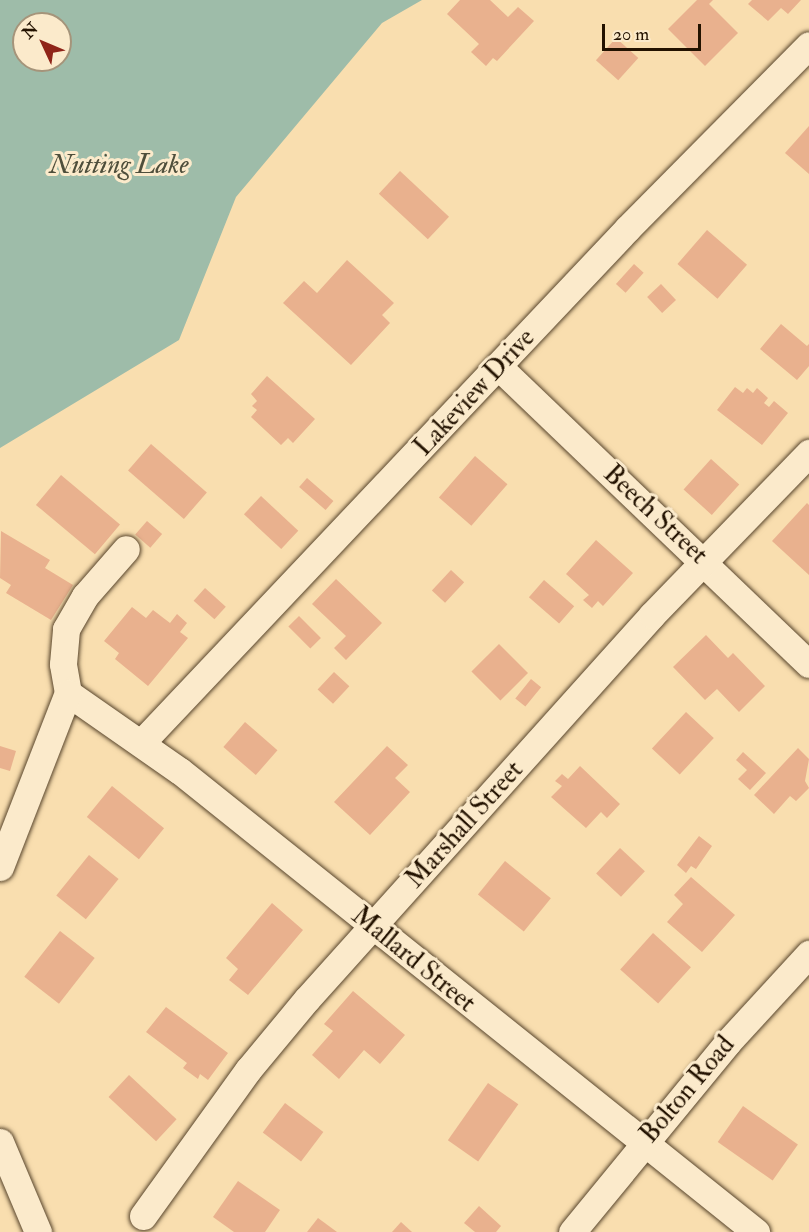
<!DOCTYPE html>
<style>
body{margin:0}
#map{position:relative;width:809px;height:1232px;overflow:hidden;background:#f9deaf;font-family:"IM FELL Double Pica",serif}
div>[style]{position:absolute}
.water>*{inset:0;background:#9ebca9}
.building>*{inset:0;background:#e9b18e;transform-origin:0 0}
.roads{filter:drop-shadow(0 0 2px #58452c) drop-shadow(0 0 2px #58452c)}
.street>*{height:27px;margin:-13.5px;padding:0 13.5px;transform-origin:13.5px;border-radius:13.5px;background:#fbeacb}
span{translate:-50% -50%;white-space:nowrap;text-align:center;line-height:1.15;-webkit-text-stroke:6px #fbeacb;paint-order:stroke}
.street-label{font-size:26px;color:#231200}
.water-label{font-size:27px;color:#4e4e3b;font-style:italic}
.north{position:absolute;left:12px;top:12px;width:60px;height:60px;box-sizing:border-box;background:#fbeacb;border:2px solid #a5947a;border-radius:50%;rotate:314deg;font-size:16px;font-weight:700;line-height:24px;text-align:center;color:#231200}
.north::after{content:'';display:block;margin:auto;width:21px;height:27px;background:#8f2418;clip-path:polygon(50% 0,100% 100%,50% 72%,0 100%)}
.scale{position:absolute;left:602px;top:24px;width:99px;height:27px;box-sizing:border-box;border:3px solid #231200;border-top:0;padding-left:8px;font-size:18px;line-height:21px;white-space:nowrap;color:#231200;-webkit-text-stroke:4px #fbeacb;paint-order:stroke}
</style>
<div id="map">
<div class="water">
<i style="clip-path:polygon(evenodd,0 0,422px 0,382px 23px,236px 197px,179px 340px,0 448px,0 0,24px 24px,60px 24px,60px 60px,24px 60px,24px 24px)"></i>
</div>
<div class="building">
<i style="clip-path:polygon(460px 0,490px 0,508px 17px,518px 7px,534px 21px,497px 61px,493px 58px,486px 66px,471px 52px,479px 44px,447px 14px)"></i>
<i style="clip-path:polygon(697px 0,713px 0,709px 4px,738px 33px,705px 66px,668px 29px)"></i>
<i style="clip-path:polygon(752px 0,801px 0,788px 14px,781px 8px,768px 21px,748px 4px)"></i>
<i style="left:616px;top:38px;width:30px;height:30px;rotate:42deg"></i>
<i style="clip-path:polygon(809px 126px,809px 174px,785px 153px)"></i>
<i style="left:400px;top:171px;width:67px;height:31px;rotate:43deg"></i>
<i style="left:707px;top:230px;width:53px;height:45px;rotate:41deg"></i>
<i style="clip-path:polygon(347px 260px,394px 303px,382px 315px,390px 323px,351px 365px,283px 303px,304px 281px,317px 293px)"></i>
<i style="left:634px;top:264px;width:13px;height:27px;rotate:42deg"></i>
<i style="left:661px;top:284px;width:22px;height:19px;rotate:47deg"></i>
<i style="clip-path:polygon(781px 324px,807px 346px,809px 344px,809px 366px,797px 380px,760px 349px)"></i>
<i style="clip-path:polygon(267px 376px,315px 419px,293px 443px,288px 438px,281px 445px,251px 417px,257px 410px,252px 406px,257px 401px,251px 394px)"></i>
<i style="clip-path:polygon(735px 387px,743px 393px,747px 388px,753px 393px,757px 388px,768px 398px,764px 403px,769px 407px,774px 401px,788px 413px,762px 445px,717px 410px)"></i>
<i style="left:151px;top:444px;width:74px;height:35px;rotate:41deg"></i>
<i style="left:475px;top:456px;width:43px;height:55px;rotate:41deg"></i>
<i style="left:711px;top:459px;width:38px;height:41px;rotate:42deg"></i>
<i style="left:61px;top:475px;width:77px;height:39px;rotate:40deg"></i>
<i style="left:307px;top:478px;width:35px;height:12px;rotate:41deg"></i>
<i style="left:261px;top:496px;width:51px;height:25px;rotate:43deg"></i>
<i style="clip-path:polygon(807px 503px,809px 505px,809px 575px,772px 541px)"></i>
<i style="left:147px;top:521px;width:20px;height:18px;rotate:41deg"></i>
<i style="clip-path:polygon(1px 531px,50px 560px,45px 568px,73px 585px,51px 620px,6px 593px,11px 585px,0 578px)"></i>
<i style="clip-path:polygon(596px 540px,633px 573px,603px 606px,598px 601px,592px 608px,583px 600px,589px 595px,566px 574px)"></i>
<i style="left:451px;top:570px;width:18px;height:28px;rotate:43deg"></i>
<i style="clip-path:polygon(336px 579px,382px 623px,346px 660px,334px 648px,346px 636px,312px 604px)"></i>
<i style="left:544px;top:580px;width:40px;height:23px;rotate:41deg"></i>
<i style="left:205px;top:588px;width:28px;height:17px;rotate:42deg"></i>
<i style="clip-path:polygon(132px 607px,146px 618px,153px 610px,170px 623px,177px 614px,187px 623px,180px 632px,188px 638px,148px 686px,115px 659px,119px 653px,104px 641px)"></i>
<i style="left:299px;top:616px;width:31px;height:15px;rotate:45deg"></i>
<i style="clip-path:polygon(706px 635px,728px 658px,733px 653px,765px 686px,739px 712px,717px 689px,705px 700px,673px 667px)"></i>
<i style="left:499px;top:644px;width:41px;height:39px;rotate:45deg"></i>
<i style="left:334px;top:672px;width:21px;height:24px;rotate:43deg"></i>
<i style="left:531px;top:679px;width:13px;height:25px;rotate:39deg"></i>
<i style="left:686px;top:712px;width:38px;height:50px;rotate:43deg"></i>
<i style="left:245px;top:722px;width:43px;height:33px;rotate:41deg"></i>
<i style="clip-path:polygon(0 746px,16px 751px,10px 771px,0 768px)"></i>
<i style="clip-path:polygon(387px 746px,408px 765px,395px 778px,410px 792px,370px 835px,334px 802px)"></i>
<i style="clip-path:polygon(798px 748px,809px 759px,805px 781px,809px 788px,796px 801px,790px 796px,774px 814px,754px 795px)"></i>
<i style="clip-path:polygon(743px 752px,766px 773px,750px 790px,738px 779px,747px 770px,736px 760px)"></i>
<i style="clip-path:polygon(580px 766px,620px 804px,607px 818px,601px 812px,586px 828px,551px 797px,562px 786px,555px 781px,562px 774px,568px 779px)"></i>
<i style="left:112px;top:786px;width:67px;height:40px;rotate:39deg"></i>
<i style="clip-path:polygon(699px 836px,712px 846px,696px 869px,691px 866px,686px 873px,677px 865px)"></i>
<i style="left:620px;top:848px;width:34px;height:35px;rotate:43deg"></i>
<i style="left:89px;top:855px;width:38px;height:52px;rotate:39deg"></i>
<i style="left:505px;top:861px;width:59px;height:43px;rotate:39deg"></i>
<i style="clip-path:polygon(691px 877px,735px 915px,702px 952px,667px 922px,683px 904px,674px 895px)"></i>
<i style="clip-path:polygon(272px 903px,303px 930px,248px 995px,229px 980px,238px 969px,226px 958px)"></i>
<i style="left:60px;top:931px;width:44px;height:58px;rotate:38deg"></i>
<i style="left:653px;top:933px;width:51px;height:49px;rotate:42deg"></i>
<i style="clip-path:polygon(353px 991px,405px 1035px,380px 1064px,364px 1050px,339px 1079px,312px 1055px,333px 1031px,324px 1024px)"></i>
<i style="clip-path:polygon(166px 1007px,228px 1053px,208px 1080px,200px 1074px,198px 1079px,183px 1068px,187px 1063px,146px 1032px)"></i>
<i style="left:129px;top:1075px;width:65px;height:30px;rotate:43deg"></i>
<i style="left:488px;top:1083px;width:37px;height:70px;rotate:35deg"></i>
<i style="left:285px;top:1103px;width:48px;height:37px;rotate:37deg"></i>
<i style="left:743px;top:1106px;width:67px;height:44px;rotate:35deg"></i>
<i style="clip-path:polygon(238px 1181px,280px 1210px,265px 1232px,234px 1232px,213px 1217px)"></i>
<i style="clip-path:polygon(479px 1206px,501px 1226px,496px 1232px,475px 1232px,464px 1223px)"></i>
<i style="clip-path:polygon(318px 1218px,337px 1232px,307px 1232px)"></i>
<i style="clip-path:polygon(401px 1222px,412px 1232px,392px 1232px)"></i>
</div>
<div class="roads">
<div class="street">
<i style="left:499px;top:367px;width:429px;rotate:43.8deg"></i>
<i style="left:68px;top:693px;width:136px;rotate:34.9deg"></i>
<i style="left:180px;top:771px;width:738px;rotate:38.67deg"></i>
<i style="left:68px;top:693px;width:29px;rotate:-100deg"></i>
<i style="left:63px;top:664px;width:35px;rotate:-85deg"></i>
<i style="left:66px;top:629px;width:38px;rotate:-60deg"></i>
<i style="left:85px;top:596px;width:62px;rotate:-48.9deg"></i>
<i style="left:142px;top:742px;width:707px;rotate:-46.6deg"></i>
<i style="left:628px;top:228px;width:257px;rotate:-45.3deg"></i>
<i style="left:0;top:867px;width:187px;rotate:-68.7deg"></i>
<i style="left:0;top:1142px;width:98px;rotate:67.1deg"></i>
<i style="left:143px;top:1216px;width:180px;rotate:-54.3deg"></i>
<i style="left:248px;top:1070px;width:92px;rotate:-50.3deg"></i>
<i style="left:307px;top:999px;width:516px;rotate:-48.06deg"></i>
<i style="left:652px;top:615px;width:226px;rotate:-45.9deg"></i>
<i style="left:572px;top:1232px;width:246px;rotate:-50.6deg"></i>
<i style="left:728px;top:1042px;width:120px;rotate:-47.4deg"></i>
</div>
</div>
<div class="street-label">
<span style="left:475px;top:393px;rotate:-47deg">Lakeview Drive</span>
<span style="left:655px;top:515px;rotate:43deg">Beech Street</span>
<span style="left:465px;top:825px;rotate:-48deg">Marshall Street</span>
<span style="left:413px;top:960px;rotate:39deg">Mallard Street</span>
<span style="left:688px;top:1090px;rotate:-50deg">Bolton Road</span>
</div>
<div class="water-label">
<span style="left:119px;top:165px">Nutting Lake</span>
</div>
<div class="north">N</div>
<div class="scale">20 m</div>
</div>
